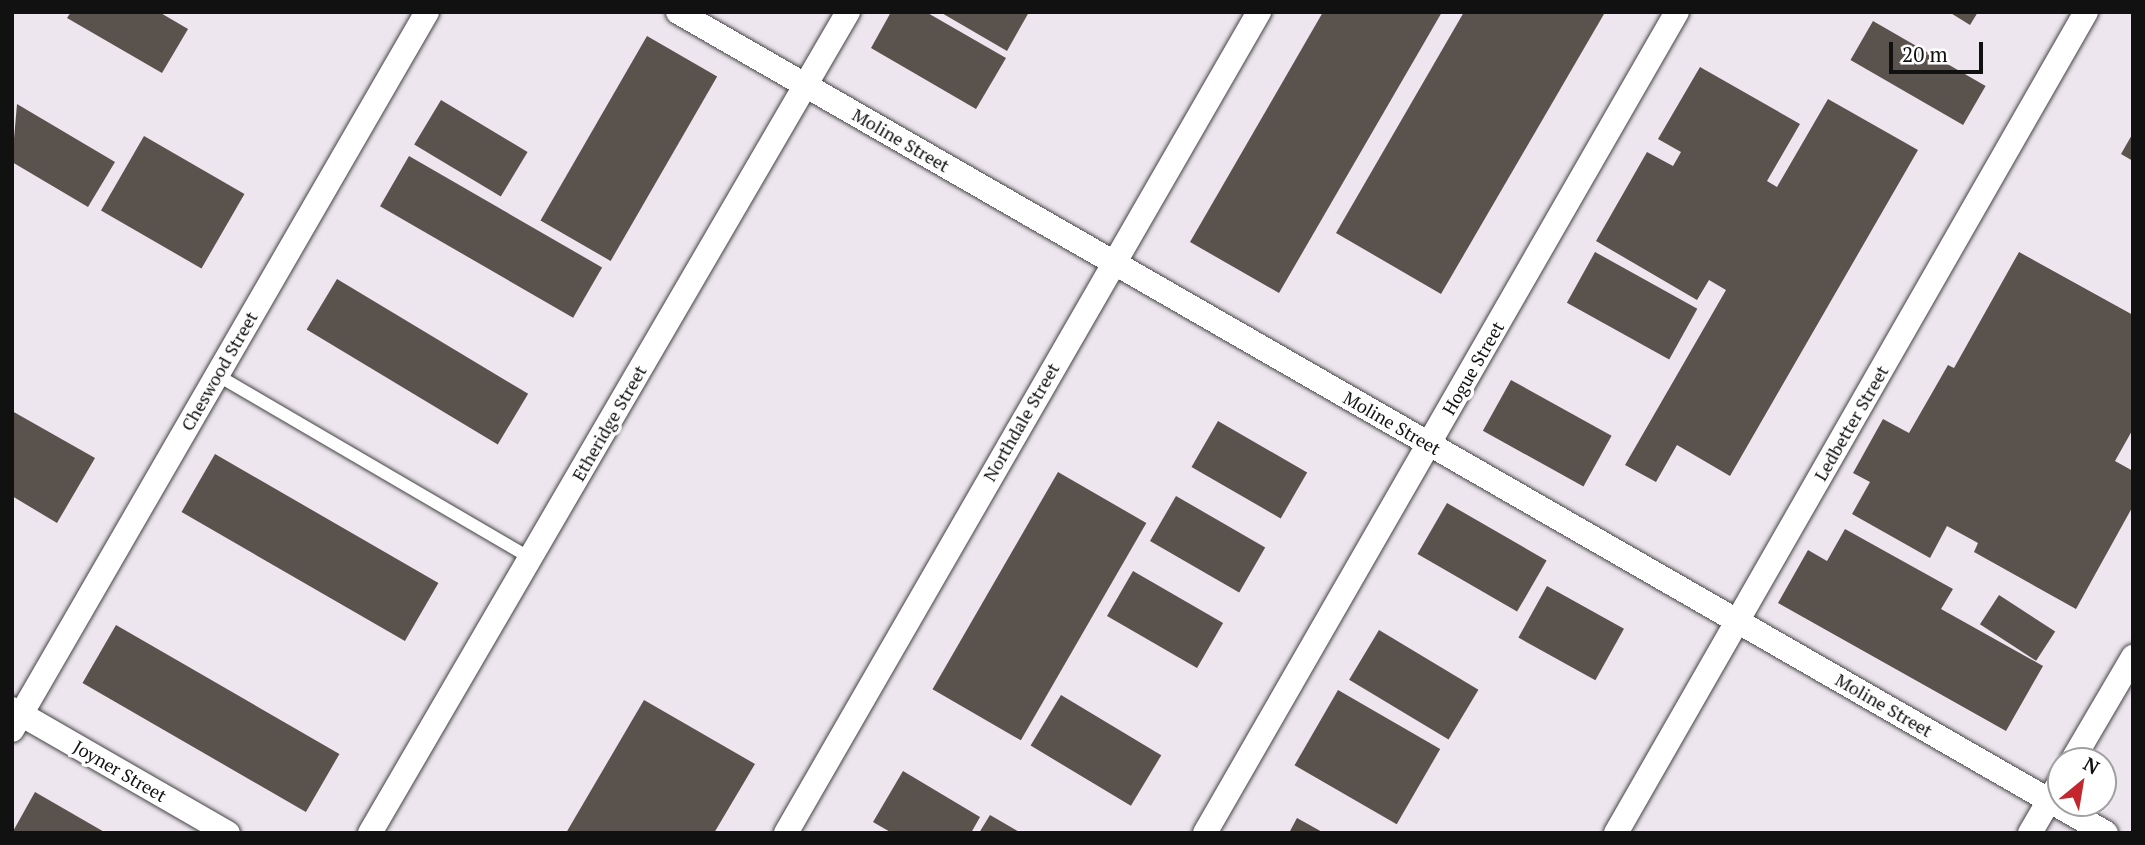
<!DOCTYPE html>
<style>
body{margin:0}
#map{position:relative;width:2145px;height:845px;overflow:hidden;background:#fffdf5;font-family:"PT Serif",serif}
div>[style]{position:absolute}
.industrial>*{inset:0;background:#eee6ef}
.building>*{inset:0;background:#5a524d;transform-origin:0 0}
.roads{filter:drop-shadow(0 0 2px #444) drop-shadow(0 0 2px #444)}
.lane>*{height:12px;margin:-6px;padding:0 6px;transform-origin:6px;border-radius:6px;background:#fff}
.street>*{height:24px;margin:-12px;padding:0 12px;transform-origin:12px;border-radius:12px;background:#fff}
span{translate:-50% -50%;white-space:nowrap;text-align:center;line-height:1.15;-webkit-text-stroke:7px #fff;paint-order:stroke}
.street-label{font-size:18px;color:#111}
.frame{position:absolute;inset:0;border:14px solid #111;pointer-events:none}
.north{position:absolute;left:2047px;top:747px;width:70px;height:70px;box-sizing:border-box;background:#fff;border:2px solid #a0a0a0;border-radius:50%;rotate:30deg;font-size:19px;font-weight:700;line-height:28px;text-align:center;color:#111}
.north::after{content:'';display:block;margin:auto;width:24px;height:32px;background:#c4262e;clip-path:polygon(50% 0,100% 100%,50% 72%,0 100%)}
.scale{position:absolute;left:1889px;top:42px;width:94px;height:32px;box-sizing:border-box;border:4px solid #111;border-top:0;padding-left:9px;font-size:21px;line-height:24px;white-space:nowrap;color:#111;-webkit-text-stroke:5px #fff;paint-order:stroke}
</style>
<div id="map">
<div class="industrial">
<i style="clip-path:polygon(evenodd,12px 12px,2133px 12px,2133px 833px,12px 833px,12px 12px,2061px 761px,2103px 761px,2103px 803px,2061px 803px,2061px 761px)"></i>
</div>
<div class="building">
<i style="clip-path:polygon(71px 12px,159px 12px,188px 29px,162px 73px,67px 18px)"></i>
<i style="clip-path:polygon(891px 12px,926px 12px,1006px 58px,976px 109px,871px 48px)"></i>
<i style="clip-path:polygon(940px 12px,1029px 12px,1007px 51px)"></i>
<i style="clip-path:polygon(1323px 12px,1442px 12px,1279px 293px,1190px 242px)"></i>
<i style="clip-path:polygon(1464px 12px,1604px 14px,1441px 294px,1336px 233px)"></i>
<i style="clip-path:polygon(1949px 12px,1978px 12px,1970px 25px)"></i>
<i style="left:1873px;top:21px;width:130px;height:45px;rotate:30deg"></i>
<i style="left:647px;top:36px;width:81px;height:213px;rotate:30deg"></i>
<i style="clip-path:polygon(1700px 67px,1800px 124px,1767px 181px,1777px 187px,1828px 99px,1918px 150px,1730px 476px,1677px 445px,1656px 482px,1625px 465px,1726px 290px,1709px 280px,1697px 300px,1596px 241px,1647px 152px,1673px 166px,1681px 152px,1658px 139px)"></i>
<i style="left:441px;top:100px;width:101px;height:52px;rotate:31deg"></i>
<i style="clip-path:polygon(17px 104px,115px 162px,88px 207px,12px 162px)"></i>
<i style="clip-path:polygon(2133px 133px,2133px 161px,2121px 154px)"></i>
<i style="left:144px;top:136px;width:116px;height:86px;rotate:30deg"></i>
<i style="left:409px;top:156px;width:223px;height:58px;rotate:30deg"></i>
<i style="left:1595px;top:252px;width:117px;height:58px;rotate:29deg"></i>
<i style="clip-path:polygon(2019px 252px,2133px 315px,2133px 429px,2115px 461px,2133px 471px,2133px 506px,2076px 609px,1974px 552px,1978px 543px,1947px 526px,1930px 558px,1852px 514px,1870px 482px,1853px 473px,1883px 419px,1909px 433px,1948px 365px,1954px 368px)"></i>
<i style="left:337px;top:279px;width:223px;height:59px;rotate:31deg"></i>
<i style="left:1511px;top:380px;width:115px;height:58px;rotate:29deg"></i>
<i style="clip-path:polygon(12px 411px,95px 458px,57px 523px,12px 496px)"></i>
<i style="left:1218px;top:421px;width:103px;height:53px;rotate:30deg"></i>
<i style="left:215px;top:454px;width:258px;height:67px;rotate:30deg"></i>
<i style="left:1058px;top:472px;width:102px;height:251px;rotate:30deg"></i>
<i style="left:1176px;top:496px;width:103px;height:52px;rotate:30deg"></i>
<i style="left:1447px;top:503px;width:115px;height:59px;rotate:30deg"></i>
<i style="clip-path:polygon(1845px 529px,1953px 589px,1941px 609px,2043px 666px,2006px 731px,1778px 603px,1808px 550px,1827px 561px)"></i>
<i style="left:1133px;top:571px;width:104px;height:52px;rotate:30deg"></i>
<i style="left:1547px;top:586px;width:88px;height:59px;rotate:29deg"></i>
<i style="left:1999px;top:595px;width:67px;height:35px;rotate:33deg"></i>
<i style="left:116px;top:625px;width:258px;height:67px;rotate:30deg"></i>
<i style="left:1379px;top:630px;width:116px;height:58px;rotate:31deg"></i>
<i style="left:1338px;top:690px;width:118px;height:87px;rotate:30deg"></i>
<i style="left:1061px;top:695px;width:117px;height:59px;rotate:31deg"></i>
<i style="clip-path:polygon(644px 700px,755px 764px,714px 833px,566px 833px)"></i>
<i style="clip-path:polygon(903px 771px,980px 817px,971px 833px,892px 833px,873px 822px)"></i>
<i style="clip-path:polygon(35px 792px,106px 833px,12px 833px)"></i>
<i style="clip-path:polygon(990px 815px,1021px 833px,979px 833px)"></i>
<i style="clip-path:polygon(1297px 818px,1324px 833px,1289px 833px)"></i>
</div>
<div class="roads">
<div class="lane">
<i style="left:217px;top:375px;width:363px;rotate:30.3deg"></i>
</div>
<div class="street">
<i style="left:678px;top:12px;width:1647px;rotate:29.9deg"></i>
<i style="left:12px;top:709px;width:249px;rotate:29.9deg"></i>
<i style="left:12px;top:730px;width:829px;rotate:-59.97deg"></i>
<i style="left:2072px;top:761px;width:121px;rotate:-59.6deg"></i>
<i style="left:370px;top:833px;width:950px;rotate:-59.79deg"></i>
<i style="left:786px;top:833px;width:948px;rotate:-60.05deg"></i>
<i style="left:1205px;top:833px;width:947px;rotate:-60.11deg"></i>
<i style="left:1616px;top:833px;width:946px;rotate:-60.21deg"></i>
<i style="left:2030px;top:833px;width:61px;rotate:-59.7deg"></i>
</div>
</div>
<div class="street-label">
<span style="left:901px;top:140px;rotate:30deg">Moline Street</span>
<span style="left:1473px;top:368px;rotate:-60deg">Hogue Street</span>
<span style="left:219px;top:371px;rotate:-60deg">Cheswood Street</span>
<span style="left:1021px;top:422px;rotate:-60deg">Northdale Street</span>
<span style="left:609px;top:423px;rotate:-60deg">Etheridge Street</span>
<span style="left:1392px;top:423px;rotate:30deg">Moline Street</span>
<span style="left:1851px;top:423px;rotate:-60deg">Ledbetter Street</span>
<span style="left:1884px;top:705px;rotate:30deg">Moline Street</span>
<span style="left:120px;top:771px;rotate:30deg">Joyner Street</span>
</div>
<div class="frame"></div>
<div class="north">N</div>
<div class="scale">20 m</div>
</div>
